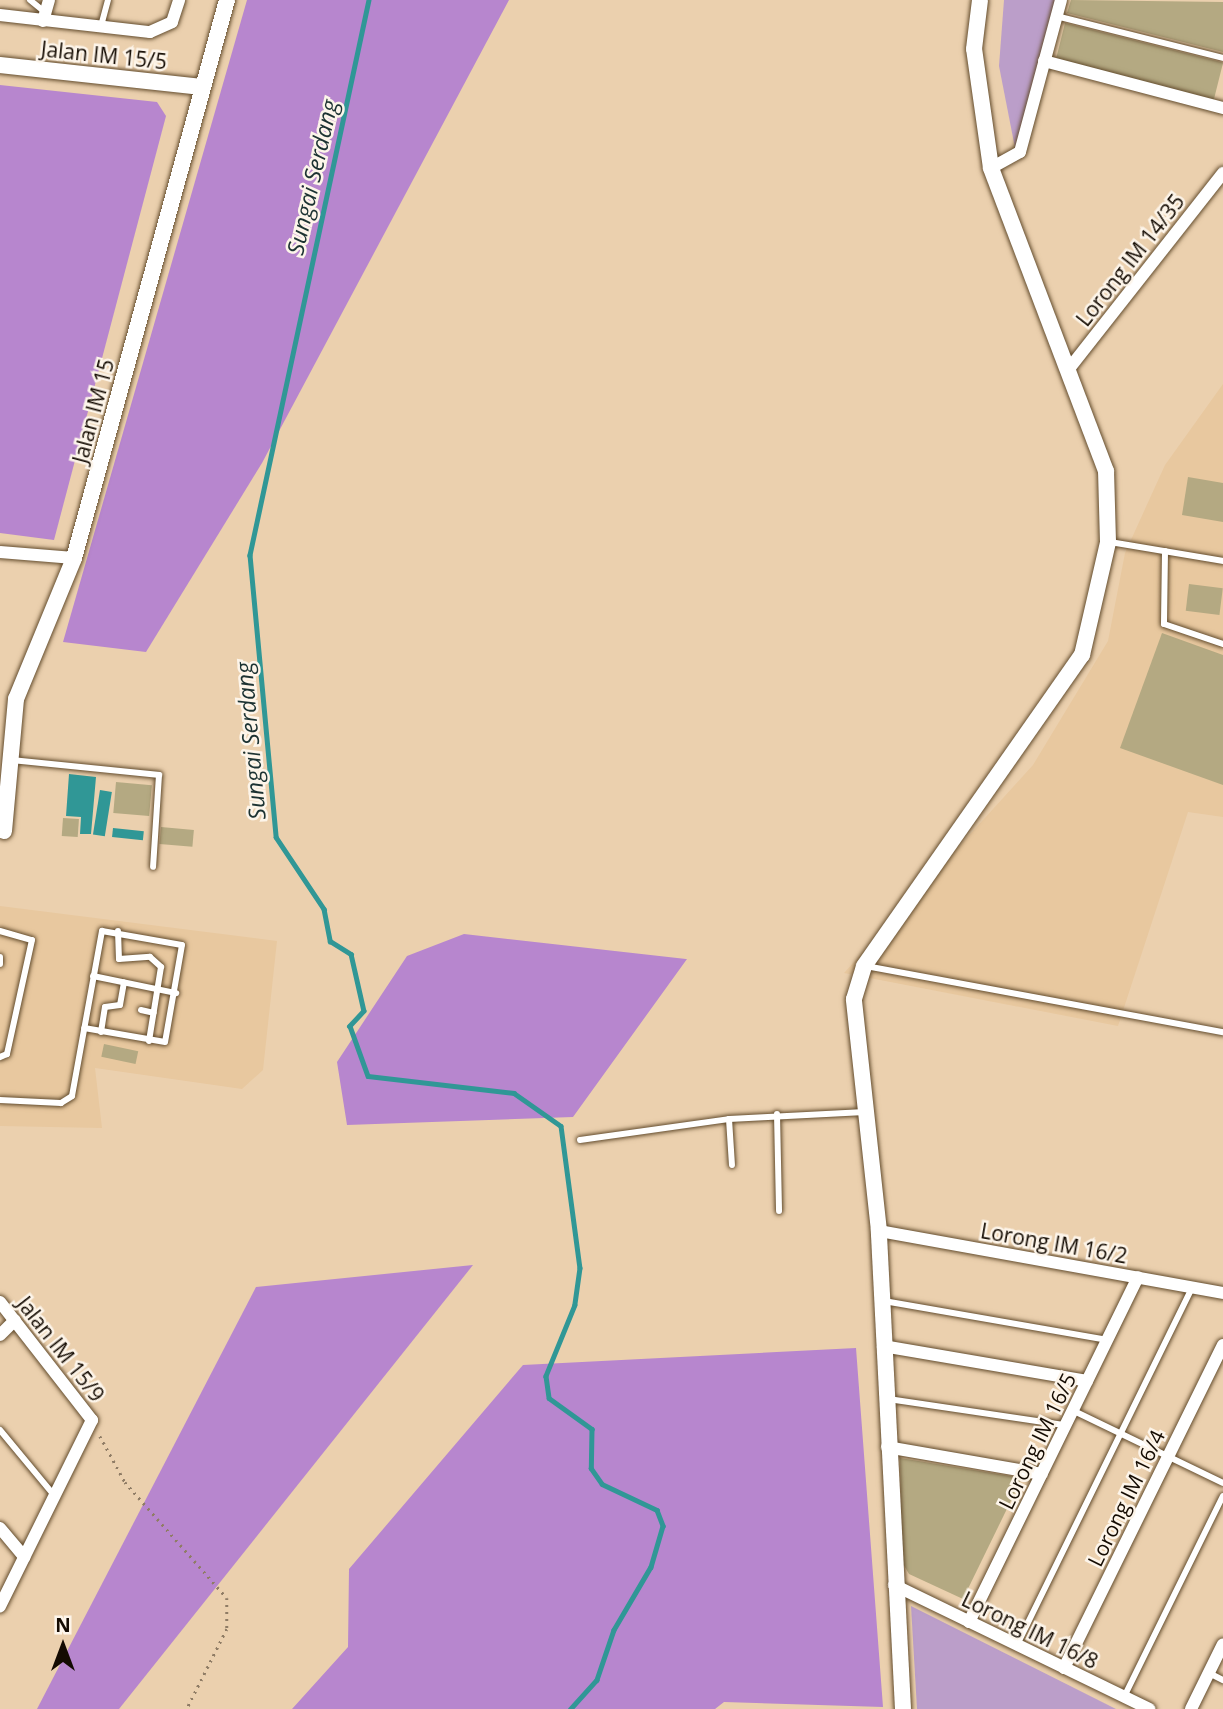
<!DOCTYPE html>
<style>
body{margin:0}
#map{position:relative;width:1223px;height:1709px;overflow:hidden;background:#ebd0ae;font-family:"Open Sans",sans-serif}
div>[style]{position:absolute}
.built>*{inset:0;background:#e8c89f}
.green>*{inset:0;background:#bb9ec9}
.forest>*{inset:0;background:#b786ce}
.water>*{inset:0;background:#309796;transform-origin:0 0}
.stream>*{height:4.5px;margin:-2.25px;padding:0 2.25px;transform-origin:2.25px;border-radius:2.25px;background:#309796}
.building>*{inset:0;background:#b4a982;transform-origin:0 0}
.path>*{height:2.5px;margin-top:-1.25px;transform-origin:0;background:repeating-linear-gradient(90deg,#8f7c65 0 2px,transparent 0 7px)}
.roads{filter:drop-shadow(0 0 2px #634c2d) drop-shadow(0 0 2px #634c2d)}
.service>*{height:6px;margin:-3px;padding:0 3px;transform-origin:3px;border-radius:3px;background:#fff}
.minor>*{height:12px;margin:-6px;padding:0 6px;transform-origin:6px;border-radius:6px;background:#fff}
.tertiary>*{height:16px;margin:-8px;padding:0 8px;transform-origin:8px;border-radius:8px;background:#fff}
span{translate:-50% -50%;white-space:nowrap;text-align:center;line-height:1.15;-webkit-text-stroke:5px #fdf5ea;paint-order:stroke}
.street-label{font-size:21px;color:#140b02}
.water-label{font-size:23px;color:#1c3232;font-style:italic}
.north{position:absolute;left:28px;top:1611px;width:70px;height:70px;-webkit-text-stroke:5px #fdf5ea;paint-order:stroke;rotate:0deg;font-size:19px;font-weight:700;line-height:28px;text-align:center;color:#140b02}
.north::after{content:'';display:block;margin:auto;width:24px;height:32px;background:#140b02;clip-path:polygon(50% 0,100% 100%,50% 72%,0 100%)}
</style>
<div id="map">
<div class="built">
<i style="clip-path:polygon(1223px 384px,1223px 817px,1188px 812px,1118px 1026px,844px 973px,1033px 765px,1108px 641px,1125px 553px,1165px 465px)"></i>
<i style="clip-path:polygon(0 906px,277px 941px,263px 1070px,242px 1089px,95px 1068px,102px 1128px,0 1126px)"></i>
</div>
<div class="green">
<i style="clip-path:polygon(1004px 0,1056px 0,1016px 153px,999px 66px)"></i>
<i style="clip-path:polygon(911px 1606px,1116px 1709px,917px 1709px)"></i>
</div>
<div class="forest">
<i style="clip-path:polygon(247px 0,509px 0,262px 463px,146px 652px,63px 642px)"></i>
<i style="clip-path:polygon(0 85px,157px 102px,166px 116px,54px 540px,0 533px)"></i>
<i style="clip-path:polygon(464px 934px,686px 959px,687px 959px,573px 1117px,347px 1125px,337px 1062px,407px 956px)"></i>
<i style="clip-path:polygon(473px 1265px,119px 1709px,37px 1709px,256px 1287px)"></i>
<i style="clip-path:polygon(856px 1348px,883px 1707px,724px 1702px,715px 1709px,292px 1709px,348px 1647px,349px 1569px,523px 1365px)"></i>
</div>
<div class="water">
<i style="clip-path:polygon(69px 774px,96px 777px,91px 834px,80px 834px,81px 817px,66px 816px)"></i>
<i style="left:100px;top:790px;width:12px;height:45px;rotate:9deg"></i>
<i style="left:113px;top:828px;width:31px;height:9px;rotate:6deg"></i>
</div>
<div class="stream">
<i style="left:369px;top:0;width:568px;rotate:102.1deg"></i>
<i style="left:250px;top:555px;width:283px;rotate:84.7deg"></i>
<i style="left:276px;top:837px;width:87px;rotate:56.3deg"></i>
<i style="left:324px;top:909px;width:33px;rotate:79deg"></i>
<i style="left:330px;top:941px;width:25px;rotate:32deg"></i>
<i style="left:351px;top:954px;width:58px;rotate:77.2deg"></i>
<i style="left:364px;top:1011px;width:21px;rotate:133deg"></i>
<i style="left:350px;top:1026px;width:53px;rotate:70.2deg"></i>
<i style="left:368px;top:1076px;width:147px;rotate:6.6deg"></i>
<i style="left:514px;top:1093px;width:57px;rotate:35.1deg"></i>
<i style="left:561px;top:1126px;width:143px;rotate:82.4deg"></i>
<i style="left:580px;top:1268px;width:37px;rotate:98deg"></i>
<i style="left:575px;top:1305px;width:77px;rotate:112.2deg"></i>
<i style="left:546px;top:1376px;width:22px;rotate:82deg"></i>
<i style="left:549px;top:1398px;width:53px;rotate:35.8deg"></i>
<i style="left:592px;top:1429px;width:39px;rotate:91deg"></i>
<i style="left:591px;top:1468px;width:19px;rotate:55deg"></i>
<i style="left:602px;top:1484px;width:61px;rotate:25.3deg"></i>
<i style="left:657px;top:1510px;width:17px;rotate:69deg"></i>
<i style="left:663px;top:1526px;width:43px;rotate:106.3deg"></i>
<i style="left:651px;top:1567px;width:73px;rotate:120.4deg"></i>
<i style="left:614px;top:1630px;width:53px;rotate:108.8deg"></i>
<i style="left:597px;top:1680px;width:39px;rotate:132deg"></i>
</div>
<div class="building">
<i style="clip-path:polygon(1071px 0,1223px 2px,1223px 52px,1067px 13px)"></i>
<i style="left:1065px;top:23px;width:163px;height:40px;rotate:14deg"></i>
<i style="clip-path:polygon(1188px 477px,1223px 483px,1223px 522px,1182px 515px)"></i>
<i style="left:1189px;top:584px;width:34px;height:27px;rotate:7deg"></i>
<i style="clip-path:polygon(1162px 633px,1223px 655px,1223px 785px,1120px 748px)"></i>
<i style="left:116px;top:782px;width:36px;height:31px;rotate:5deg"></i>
<i style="left:63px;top:818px;width:16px;height:18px;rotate:4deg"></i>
<i style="left:161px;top:827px;width:33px;height:17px;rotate:5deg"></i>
<i style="left:104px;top:1044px;width:35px;height:13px;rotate:12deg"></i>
<i style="clip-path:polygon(900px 1458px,1022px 1478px,963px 1599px,909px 1574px,902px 1562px)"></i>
</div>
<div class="path">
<i style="left:100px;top:1436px;width:52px;rotate:61.5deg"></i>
<i style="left:125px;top:1482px;width:154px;rotate:48.7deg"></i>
<i style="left:227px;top:1598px;width:31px;rotate:90deg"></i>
<i style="left:227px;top:1629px;width:89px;rotate:116.6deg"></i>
</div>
<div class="roads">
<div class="service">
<i style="left:30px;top:0;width:19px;rotate:39deg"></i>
<i style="left:1056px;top:16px;width:172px;rotate:14.1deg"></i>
<i style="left:101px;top:26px;width:27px;rotate:-75deg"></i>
<i style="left:1110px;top:542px;width:115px;rotate:9.5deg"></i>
<i style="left:1165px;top:551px;width:73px;rotate:90.8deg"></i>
<i style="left:1164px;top:624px;width:62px;rotate:18.7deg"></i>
<i style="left:12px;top:760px;width:148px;rotate:5.8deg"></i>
<i style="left:159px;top:775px;width:92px;rotate:93.7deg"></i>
<i style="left:0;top:931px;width:33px;rotate:16deg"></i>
<i style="left:32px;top:940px;width:117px;rotate:102.4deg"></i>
<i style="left:7px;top:1054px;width:8px;rotate:157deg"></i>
<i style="left:118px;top:931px;width:28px;rotate:88deg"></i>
<i style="left:119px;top:959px;width:31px;rotate:-4deg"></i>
<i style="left:150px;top:957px;width:15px;rotate:42deg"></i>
<i style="left:161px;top:967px;width:75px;rotate:99.2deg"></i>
<i style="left:0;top:957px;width:7px;rotate:90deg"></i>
<i style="left:866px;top:966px;width:363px;rotate:10.5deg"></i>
<i style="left:93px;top:976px;width:85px;rotate:11.6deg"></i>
<i style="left:141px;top:1010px;width:13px;rotate:13deg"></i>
<i style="left:101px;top:1032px;width:25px;rotate:-81deg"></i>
<i style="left:105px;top:1007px;width:15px;rotate:-8deg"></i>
<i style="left:120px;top:1005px;width:23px;rotate:-80deg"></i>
<i style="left:0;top:1100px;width:61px;rotate:2.8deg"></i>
<i style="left:61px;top:1103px;width:13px;rotate:-32deg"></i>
<i style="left:72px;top:1096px;width:168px;rotate:-79.7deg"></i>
<i style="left:102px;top:931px;width:81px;rotate:9.9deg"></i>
<i style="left:182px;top:945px;width:98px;rotate:99.9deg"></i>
<i style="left:165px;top:1042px;width:82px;rotate:-170.2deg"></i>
<i style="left:777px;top:1114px;width:97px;rotate:88.8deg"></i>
<i style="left:729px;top:1119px;width:46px;rotate:86.3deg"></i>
<i style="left:580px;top:1140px;width:150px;rotate:-8deg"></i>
<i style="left:729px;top:1119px;width:136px;rotate:-2.9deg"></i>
<i style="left:884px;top:1301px;width:227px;rotate:9.9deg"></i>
<i style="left:888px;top:1399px;width:178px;rotate:8.4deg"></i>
<i style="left:1074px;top:1411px;width:165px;rotate:25.8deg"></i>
<i style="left:0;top:1430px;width:83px;rotate:50.4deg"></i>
<i style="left:1017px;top:1645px;width:398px;rotate:-63.9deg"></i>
<i style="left:1209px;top:1673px;width:16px;rotate:27deg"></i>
<i style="left:1124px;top:1697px;width:224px;rotate:-63.8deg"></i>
</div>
<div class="minor">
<i style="left:0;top:15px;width:151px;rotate:6.5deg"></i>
<i style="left:150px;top:32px;width:24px;rotate:-24deg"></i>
<i style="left:172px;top:22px;width:23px;rotate:-72deg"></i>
<i style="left:43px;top:21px;width:22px;rotate:-74deg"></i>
<i style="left:1044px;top:61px;width:185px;rotate:14.7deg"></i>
<i style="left:991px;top:168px;width:33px;rotate:-29deg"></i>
<i style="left:1020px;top:152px;width:157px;rotate:-74.9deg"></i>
<i style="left:1068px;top:370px;width:251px;rotate:-51.8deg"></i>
<i style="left:0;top:552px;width:74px;rotate:4.6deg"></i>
<i style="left:879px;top:1231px;width:350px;rotate:10.2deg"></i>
<i style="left:0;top:1302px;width:150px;rotate:52.1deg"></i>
<i style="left:92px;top:1420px;width:208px;rotate:116.3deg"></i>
<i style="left:0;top:1335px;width:21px;rotate:-45deg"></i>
<i style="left:883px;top:1346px;width:207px;rotate:9.7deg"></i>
<i style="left:887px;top:1447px;width:157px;rotate:9.9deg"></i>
<i style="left:0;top:1528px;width:38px;rotate:50deg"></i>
<i style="left:894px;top:1585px;width:284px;rotate:25.9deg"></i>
<i style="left:969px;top:1622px;width:384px;rotate:-63.9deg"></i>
<i style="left:1064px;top:1668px;width:360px;rotate:-63.8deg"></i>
<i style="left:1191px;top:1709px;width:72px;rotate:-63.8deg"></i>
</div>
<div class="tertiary">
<i style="left:0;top:65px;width:203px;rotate:6.2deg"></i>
<i style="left:4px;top:831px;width:133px;rotate:-84.8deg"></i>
<i style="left:16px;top:699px;width:152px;rotate:-67.6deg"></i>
<i style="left:74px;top:558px;width:579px;rotate:-74.67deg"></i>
<i style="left:903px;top:1709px;width:479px;rotate:-92.9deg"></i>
<i style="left:879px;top:1231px;width:233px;rotate:-96.2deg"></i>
<i style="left:854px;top:999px;width:34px;rotate:-73deg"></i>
<i style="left:864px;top:966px;width:380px;rotate:-55deg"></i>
<i style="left:1082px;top:655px;width:116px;rotate:-77deg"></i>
<i style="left:1108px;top:542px;width:71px;rotate:-91.6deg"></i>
<i style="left:1106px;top:471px;width:324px;rotate:-110.8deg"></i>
<i style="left:991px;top:168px;width:120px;rotate:-98.1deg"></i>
<i style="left:974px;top:49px;width:49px;rotate:-83deg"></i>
</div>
</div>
<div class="street-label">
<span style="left:104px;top:55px;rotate:6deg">Jalan IM 15/5</span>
<span style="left:1130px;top:260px;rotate:-52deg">Lorong IM 14/35</span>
<span style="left:93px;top:411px;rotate:-75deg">Jalan IM 15</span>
<span style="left:1054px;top:1243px;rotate:10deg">Lorong IM 16/2</span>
<span style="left:61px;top:1349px;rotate:52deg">Jalan IM 15/9</span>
<span style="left:1037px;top:1441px;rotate:-64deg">Lorong IM 16/5</span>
<span style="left:1126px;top:1498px;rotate:-64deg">Lorong IM 16/4</span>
<span style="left:1030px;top:1630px;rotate:26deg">Lorong IM 16/8</span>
</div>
<div class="water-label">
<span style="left:312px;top:177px;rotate:-77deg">Sungai Serdang</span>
<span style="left:250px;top:741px;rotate:-95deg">Sungai Serdang</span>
</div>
<div class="north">N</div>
</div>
